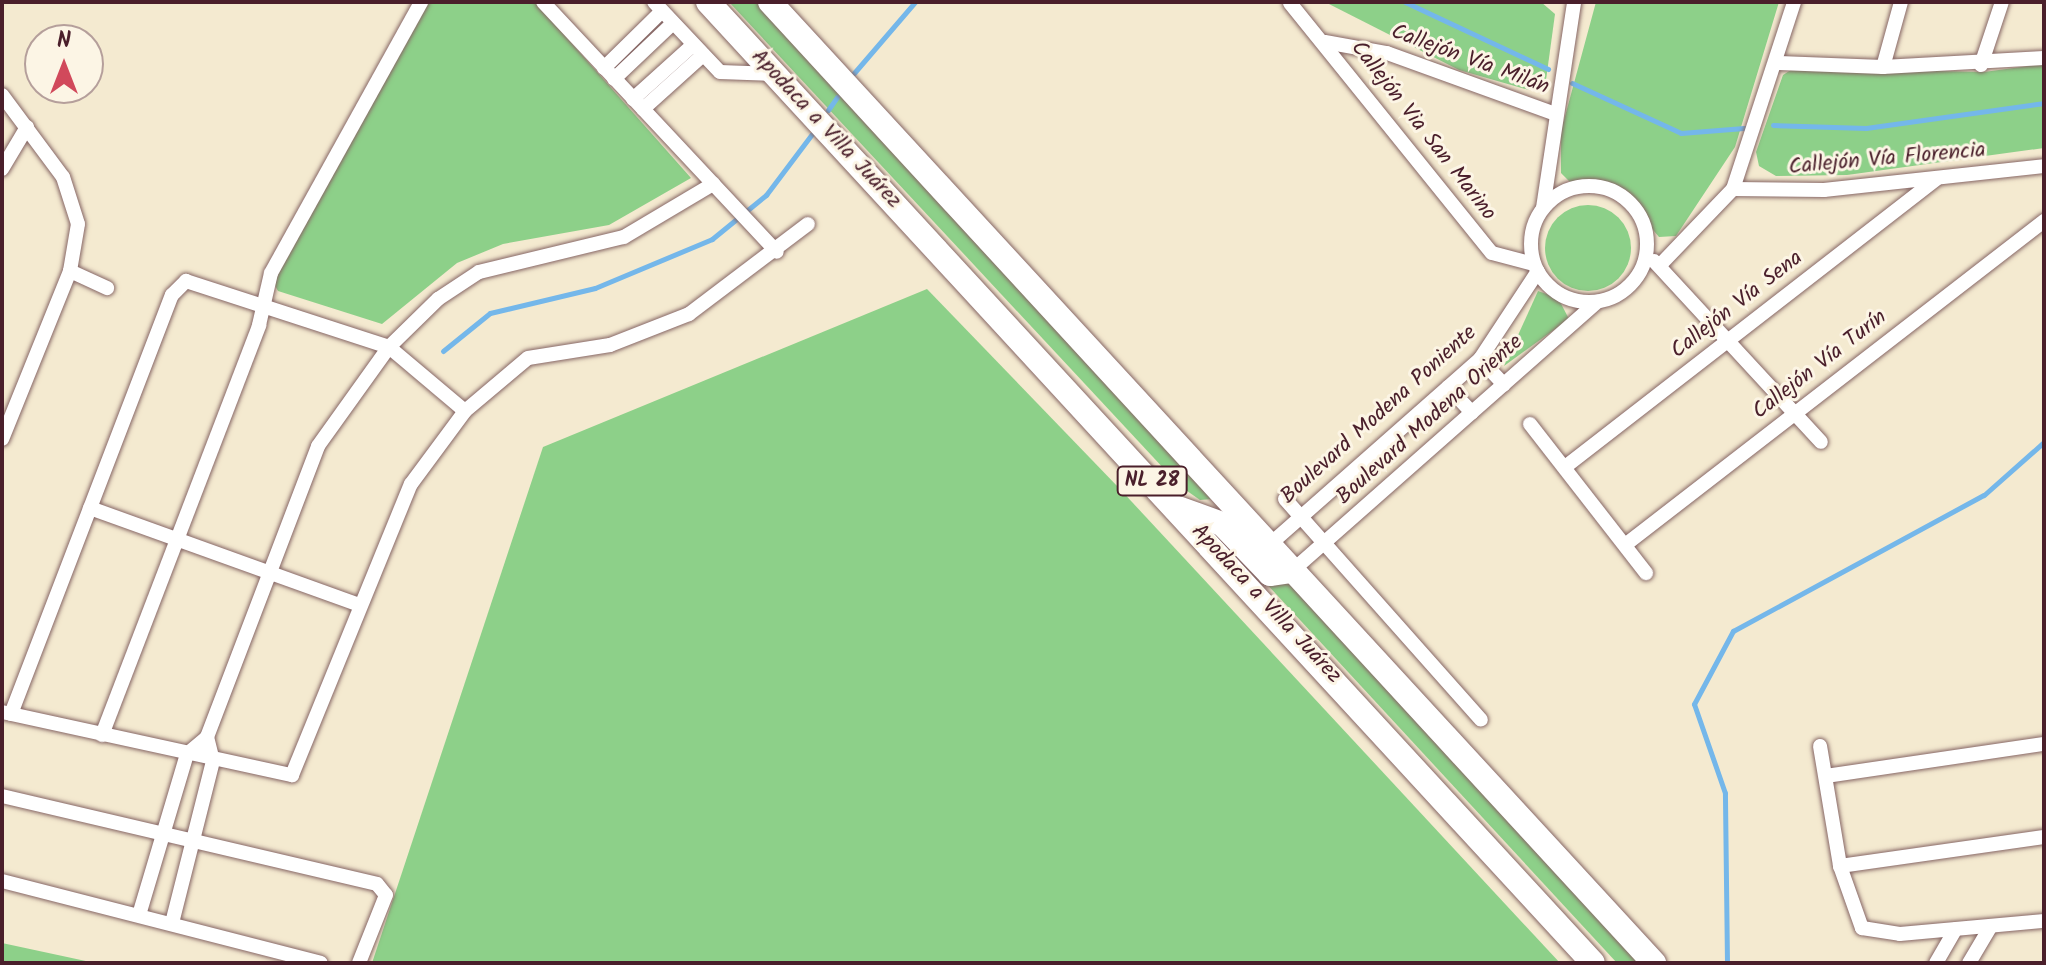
<!DOCTYPE html>
<meta charset="utf-8">
<style>
body{margin:0}
#map{position:relative;width:2046px;height:965px;overflow:hidden;background:#f4ead0;font-family:Kalam,sans-serif}
div>[style]{position:absolute}
.green>*{inset:0;background:#8dd089}
.round{border-radius:50%}
.stream>*{height:5px;margin:-2.5px;padding:0 2.5px;transform-origin:2.5px;border-radius:2.5px;background:#74b7ea}
.roads{filter:drop-shadow(0 0 2px #866665) drop-shadow(0 0 2px #866665)}
.street>*{height:14px;margin:-7px;padding:0 7px;transform-origin:7px;border-radius:7px;background:#fff}
.street>.ring{margin:-7px;padding:0;box-sizing:content-box;background:none;border:14px solid #fff;border-radius:50%}
.primary>*{height:24px;margin:-12px;padding:0 12px;transform-origin:12px;border-radius:12px;background:#fff}
span{translate:-50% -50%;white-space:nowrap;text-align:center;line-height:1.15;-webkit-text-stroke:6px #fcf5e5;paint-order:stroke}
.shield-label span{padding:2px 6px;background:#fcf5e5;border:2px solid;border-radius:6px;-webkit-text-stroke-width:0}
.shield-label{font-size:20px;color:#4a1f2b;font-weight:700}
.street-label{font-size:22px;color:#4a1f2b}
.frame{position:absolute;inset:0;border:4px solid #4a1f2b;pointer-events:none}
.north{position:absolute;left:24px;top:24px;width:80px;height:80px;box-sizing:border-box;background:#fcf5e5;border:2px solid #b59f9b;border-radius:50%;rotate:0deg;font-size:22px;font-weight:700;line-height:32px;text-align:center;color:#4a1f2b}
.north::after{content:'';display:block;margin:auto;width:28px;height:36px;background:#d1495b;clip-path:polygon(50% 0,100% 100%,50% 72%,0 100%)}
</style>
<div id="map">
<div class="green">
<i style="clip-path:polygon(426px 2px,535px 2px,691px 178px,609px 225px,503px 244px,457px 263px,382px 324px,278px 291px,273px 282px)"></i>
<i style="clip-path:polygon(729px 2px,757px 2px,1213px 499px,1200px 500px,1180px 486px)"></i>
<i style="clip-path:polygon(1325px 2px,1541px 2px,1555px 14px,1546px 80px,1529px 90px,1459px 70px)"></i>
<i style="clip-path:polygon(1596px 2px,1779px 2px,1735px 147px,1676px 236px,1659px 237px,1616px 186px,1570px 182px,1561px 173px,1561px 131px)"></i>
<i style="clip-path:polygon(2044px 64px,2044px 148px,1847px 175px,1776px 176px,1759px 166px,1756px 152px,1783px 75px,1794px 68px,1984px 72px)"></i>
<i class="round" style="left:1545px;top:205px;width:86px;height:86px"></i>
<i style="clip-path:polygon(927px 289px,1119px 488px,1560px 963px,372px 963px,543px 447px)"></i>
<i style="clip-path:polygon(1538px 291px,1558px 298px,1569px 319px,1504px 366px)"></i>
<i style="clip-path:polygon(1226px 540px,1293px 581px,1646px 963px,1617px 963px)"></i>
<i style="clip-path:polygon(2px 943px,95px 963px,2px 963px)"></i>
</div>
<div class="stream">
<i style="left:1405px;top:2px;width:158px;rotate:25.1deg"></i>
<i style="left:854px;top:73px;width:94px;rotate:-49.3deg"></i>
<i style="left:1572px;top:83px;width:120px;rotate:24.6deg"></i>
<i style="left:1681px;top:133px;width:63px;rotate:-4.5deg"></i>
<i style="left:828px;top:110px;width:16px;rotate:-55deg"></i>
<i style="left:1773px;top:125px;width:93px;rotate:1.8deg"></i>
<i style="left:1866px;top:128px;width:180px;rotate:-8deg"></i>
<i style="left:443px;top:351px;width:60px;rotate:-39deg"></i>
<i style="left:490px;top:313px;width:108px;rotate:-13.4deg"></i>
<i style="left:595px;top:288px;width:127px;rotate:-22.7deg"></i>
<i style="left:712px;top:239px;width:70px;rotate:-39.2deg"></i>
<i style="left:766px;top:195px;width:76px;rotate:-53deg"></i>
<i style="left:1727px;top:963px;width:170px;rotate:-90.7deg"></i>
<i style="left:1725px;top:793px;width:94px;rotate:-109.2deg"></i>
<i style="left:1694px;top:704px;width:83px;rotate:-61.9deg"></i>
<i style="left:1733px;top:631px;width:285px;rotate:-28.5deg"></i>
<i style="left:1984px;top:495px;width:80px;rotate:-41.5deg"></i>
</div>
<div class="roads">
<div class="street">
<i style="left:543px;top:2px;width:342px;rotate:46.9deg"></i>
<i style="left:654px;top:2px;width:96px;rotate:46.7deg"></i>
<i style="left:720px;top:72px;width:55px;rotate:2.1deg"></i>
<i style="left:1290px;top:3px;width:321px;rotate:51.1deg"></i>
<i style="left:1492px;top:253px;width:43px;rotate:14.7deg"></i>
<i style="left:1325px;top:42px;width:63px;rotate:10.1deg"></i>
<i style="left:1387px;top:53px;width:177px;rotate:19.9deg"></i>
<i style="left:1779px;top:63px;width:104px;rotate:2.2deg"></i>
<i style="left:1883px;top:67px;width:161px;rotate:-3.2deg"></i>
<i style="left:1981px;top:65px;width:66px;rotate:-71.6deg"></i>
<i style="left:1883px;top:67px;width:67px;rotate:-74.5deg"></i>
<i style="left:604px;top:68px;width:81px;rotate:-44.5deg"></i>
<i style="left:614px;top:79px;width:81px;rotate:-43.5deg"></i>
<i style="left:2px;top:95px;width:102px;rotate:53.4deg"></i>
<i style="left:63px;top:177px;width:49px;rotate:72.3deg"></i>
<i style="left:78px;top:224px;width:48px;rotate:99.7deg"></i>
<i style="left:70px;top:271px;width:181px;rotate:112deg"></i>
<i style="left:633px;top:99px;width:81px;rotate:-42deg"></i>
<i style="left:643px;top:109px;width:81px;rotate:-42deg"></i>
<i style="left:2px;top:169px;width:49px;rotate:-59.2deg"></i>
<i class="ring" style="left:1531px;top:186px;width:102px;height:102px"></i>
<i style="left:1733px;top:189px;width:91px;rotate:0.6deg"></i>
<i style="left:1824px;top:190px;width:221px;rotate:-6.2deg"></i>
<i style="left:1543px;top:208px;width:208px;rotate:-81.4deg"></i>
<i style="left:1654px;top:261px;width:246px;rotate:47.3deg"></i>
<i style="left:1662px;top:263px;width:103px;rotate:-46.2deg"></i>
<i style="left:1733px;top:189px;width:197px;rotate:-71.9deg"></i>
<i style="left:70px;top:271px;width:41px;rotate:24.7deg"></i>
<i style="left:1480px;top:359px;width:35px;rotate:47deg"></i>
<i style="left:1448px;top:387px;width:35px;rotate:47deg"></i>
<i style="left:1530px;top:424px;width:189px;rotate:52.1deg"></i>
<i style="left:1565px;top:467px;width:470px;rotate:-37.8deg"></i>
<i style="left:1285px;top:499px;width:295px;rotate:48.4deg"></i>
<i style="left:90px;top:508px;width:286px;rotate:19.8deg"></i>
<i style="left:1625px;top:545px;width:530px;rotate:-37.71deg"></i>
<i style="left:1268px;top:546px;width:283px;rotate:-41.4deg"></i>
<i style="left:1480px;top:359px;width:105px;rotate:-56.6deg"></i>
<i style="left:1292px;top:571px;width:407px;rotate:-41.4deg"></i>
<i style="left:2px;top:712px;width:297px;rotate:12.3deg"></i>
<i style="left:292px;top:775px;width:314px;rotate:-67.8deg"></i>
<i style="left:411px;top:484px;width:91px;rotate:-53.5deg"></i>
<i style="left:465px;top:411px;width:82px;rotate:-40.1deg"></i>
<i style="left:528px;top:358px;width:83px;rotate:-9deg"></i>
<i style="left:610px;top:345px;width:85px;rotate:-21.4deg"></i>
<i style="left:689px;top:314px;width:149px;rotate:-37.1deg"></i>
<i style="left:11px;top:714px;width:449px;rotate:-69deg"></i>
<i style="left:172px;top:295px;width:20px;rotate:-45deg"></i>
<i style="left:186px;top:281px;width:213px;rotate:18deg"></i>
<i style="left:389px;top:347px;width:99px;rotate:40.1deg"></i>
<i style="left:102px;top:735px;width:439px;rotate:-69deg"></i>
<i style="left:259px;top:325px;width:53px;rotate:-77deg"></i>
<i style="left:271px;top:273px;width:310px;rotate:-61deg"></i>
<i style="left:1820px;top:746px;width:122px;rotate:80.5deg"></i>
<i style="left:1840px;top:866px;width:66px;rotate:70.5deg"></i>
<i style="left:1862px;top:928px;width:38px;rotate:9deg"></i>
<i style="left:1900px;top:934px;width:145px;rotate:-5.2deg"></i>
<i style="left:1826px;top:776px;width:220px;rotate:-8.4deg"></i>
<i style="left:2px;top:796px;width:385px;rotate:13.2deg"></i>
<i style="left:377px;top:884px;width:14px;rotate:51deg"></i>
<i style="left:386px;top:895px;width:73px;rotate:111.7deg"></i>
<i style="left:1840px;top:866px;width:206px;rotate:-8.1deg"></i>
<i style="left:2px;top:881px;width:329px;rotate:14.4deg"></i>
<i style="left:139px;top:915px;width:168px;rotate:-73.4deg"></i>
<i style="left:187px;top:754px;width:26px;rotate:-40deg"></i>
<i style="left:207px;top:737px;width:311px;rotate:-69.1deg"></i>
<i style="left:318px;top:446px;width:122px;rotate:-54.4deg"></i>
<i style="left:389px;top:347px;width:69px;rotate:-44.4deg"></i>
<i style="left:438px;top:299px;width:49px;rotate:-33.4deg"></i>
<i style="left:479px;top:272px;width:149px;rotate:-13.6deg"></i>
<i style="left:624px;top:237px;width:104px;rotate:-30.8deg"></i>
<i style="left:172px;top:923px;width:167px;rotate:-75.8deg"></i>
<i style="left:213px;top:761px;width:25px;rotate:-104deg"></i>
<i style="left:1936px;top:963px;width:39px;rotate:-60deg"></i>
<i style="left:1969px;top:963px;width:43px;rotate:-59.3deg"></i>
</div>
<div class="primary">
<i style="left:708px;top:2px;width:1306px;rotate:47.36deg"></i>
<i style="left:770px;top:2px;width:1306px;rotate:47.39deg"></i>
<i style="left:1178px;top:508px;width:47px;rotate:20deg"></i>
<i style="left:1222px;top:524px;width:69px;rotate:46.2deg"></i>
<i style="left:1270px;top:574px;width:22px;rotate:-8deg"></i>
</div>
</div>
<div class="shield-label">
<span style="left:1152px;top:481px">NL 28</span>
</div>
<div class="street-label">
<span style="left:1470px;top:60px;rotate:20deg">Callejón Vía Milán</span>
<span style="left:826px;top:129px;rotate:47deg">Apodaca a Villa Juárez</span>
<span style="left:1423px;top:131px;rotate:52deg">Callejón Via San Marino</span>
<span style="left:1887px;top:159px;rotate:-5deg">Callejón Vía Florencia</span>
<span style="left:1737px;top:305px;rotate:-38deg">Callejón Vía Sena</span>
<span style="left:1820px;top:365px;rotate:-38deg">Callejón Vía Turín</span>
<span style="left:1379px;top:415px;rotate:-42deg">Boulevard Modena Poniente</span>
<span style="left:1430px;top:420px;rotate:-42deg">Boulevard Modena Oriente</span>
<span style="left:1266px;top:604px;rotate:47deg">Apodaca a Villa Juárez</span>
</div>
<div class="frame"></div>
<div class="north">N</div>
</div>
